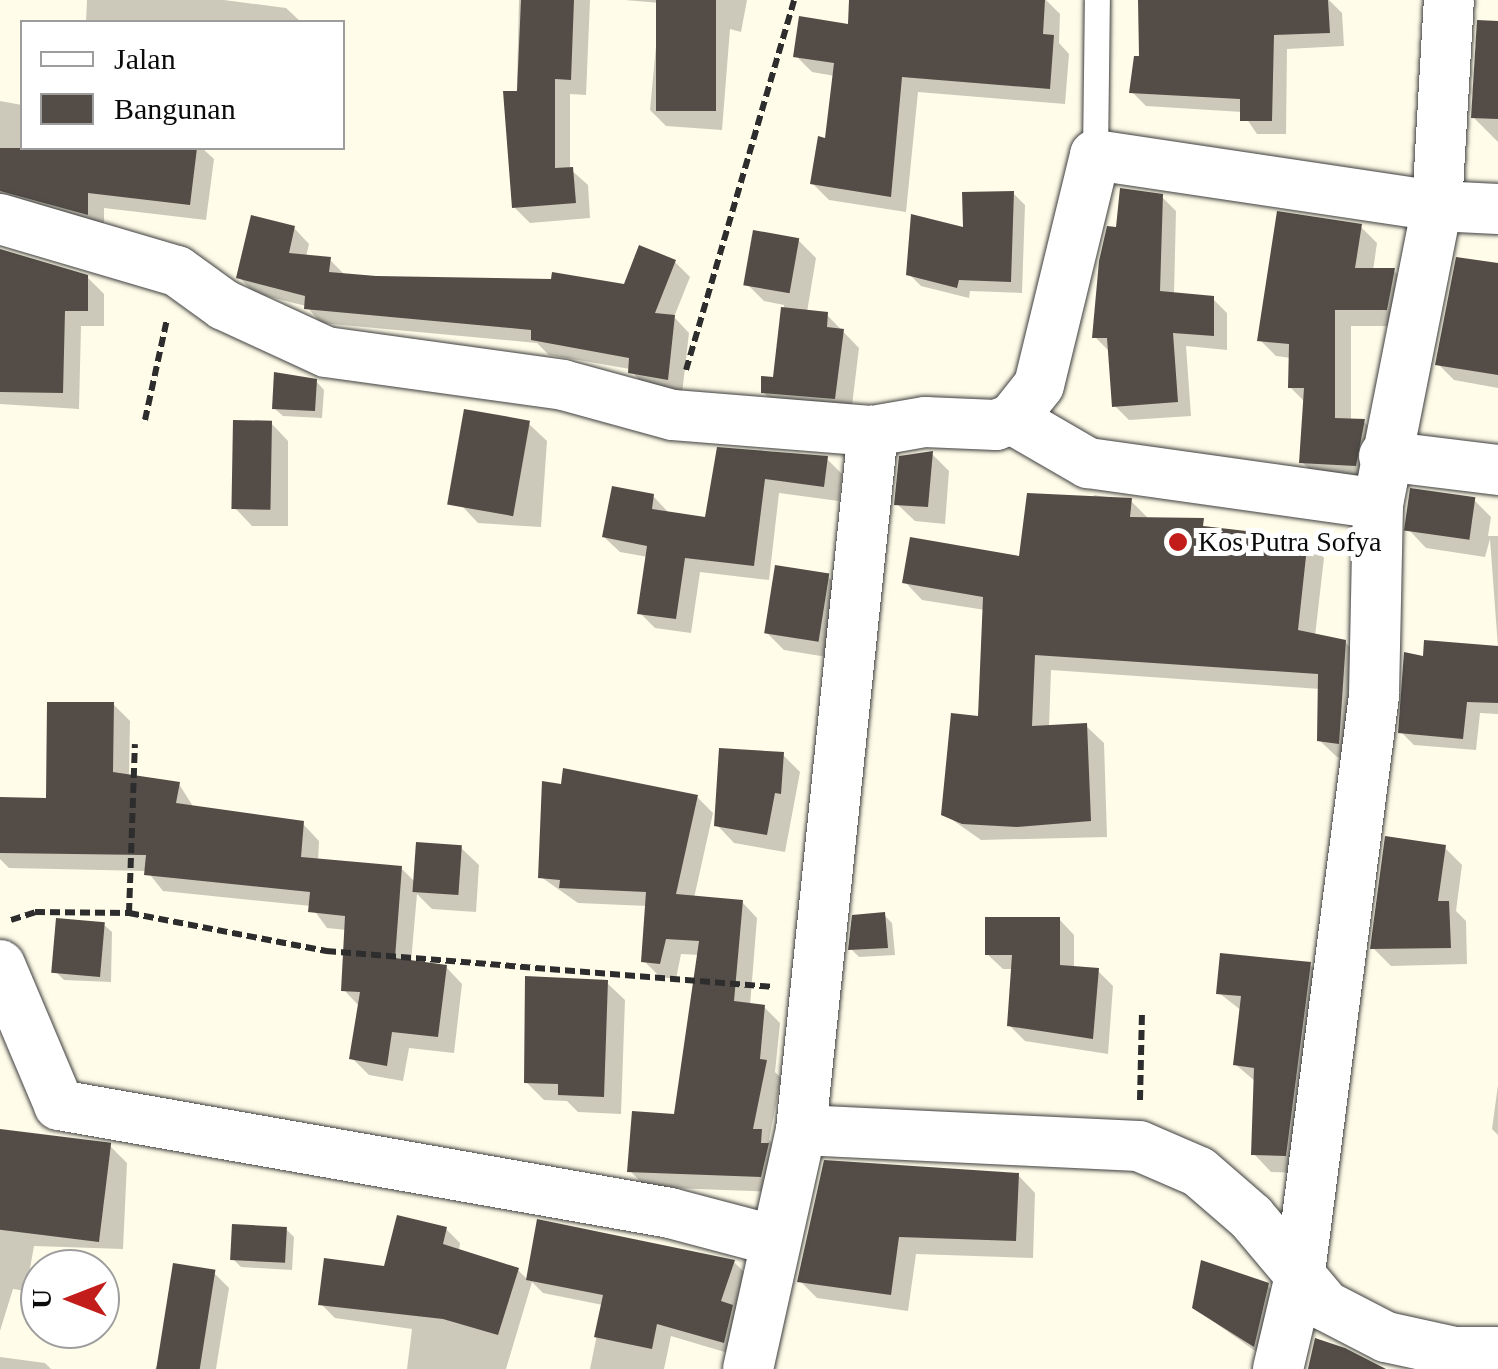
<!DOCTYPE html>
<style>
body{margin:0}
#map{position:relative;width:1498px;height:1369px;overflow:hidden;background:#fffce9;font-family:"Times New Roman",serif}
div>[style]{position:absolute}
.shadow>*{inset:0;background:#0003}
.building>*{inset:0;background:#544d47;transform-origin:0 0}
.path>*{height:6px;margin-top:-3px;transform-origin:0;background:repeating-linear-gradient(90deg,#2d2d2d 0 10px,transparent 0 15px)}
.roads{filter:drop-shadow(0 0 2px #3e3e3e) drop-shadow(0 0 2px #3e3e3e)}
.lane>*{height:25px;margin:-12.5px;padding:0 12.5px;transform-origin:12.5px;border-radius:12.5px;background:#fff}
.street>*{height:50px;margin:-25px;padding:0 25px;transform-origin:25px;border-radius:25px;background:#fff}
.dots>*{width:28px;height:28px;translate:-50% -50%;box-sizing:border-box;border:5px solid #fff;border-radius:50%}
span{translate:-50% -50%;white-space:nowrap;text-align:center;line-height:1.15;-webkit-text-stroke:10px #fff;paint-order:stroke}
.poi-label{font-size:28px;color:#0b0b0b}
.left{translate:0 -50%;text-align:left}
.legend{position:absolute;left:20px;top:20px;width:325px;height:130px;box-sizing:border-box;background:#fff;border:2px solid #9d9d9d;margin:0;padding:12px 18px;list-style:none;font-size:30px;color:#0b0b0b}
.legend li{display:flex;align-items:center;gap:20px;height:50px}
.legend b{width:50px;border:2px solid #9d9d9d}
.north{position:absolute;left:20px;top:1249px;width:100px;height:100px;box-sizing:border-box;background:#fff;border:2px solid #9d9d9d;border-radius:50%;rotate:270deg;font-size:28px;font-weight:700;line-height:40px;text-align:center;color:#0b0b0b}
.north::after{content:'';display:block;margin:auto;width:35px;height:45px;background:#c31d1b;clip-path:polygon(50% 0,100% 100%,50% 72%,0 100%)}
</style>
<div id="map">
<div class="shadow">
<i style="clip-path:polygon(87px 0,224px 0,286px 8px,301px 22px,86px 22px)"></i>
<i style="clip-path:polygon(519px 0,590px 0,586px 95px,570px 94px,570px 169px,588px 185px,590px 218px,530px 223px,514px 207px)"></i>
<i style="clip-path:polygon(625px 0,747px 0,741px 32px,730px 29px,722px 130px,666px 126px,650px 110px,660px 3px)"></i>
<i style="clip-path:polygon(852px 0,1046px 0,1060px 14px,1059px 43px,1069px 54px,1065px 104px,918px 92px,906px 212px,829px 200px,813px 184px,827px 140px,835px 76px,812px 72px,796px 56px,850px 27px)"></i>
<i style="clip-path:polygon(1141px 0,1329px 0,1342px 13px,1344px 46px,1287px 49px,1286px 134px,1257px 134px,1242px 112px,1146px 106px,1132px 92px,1141px 59px)"></i>
<i style="clip-path:polygon(1498px 23px,1498px 142px,1473px 117px)"></i>
<i style="clip-path:polygon(0 101px,22px 105px,22px 148px,202px 148px,214px 159px,206px 220px,104px 208px,104px 230px,0 214px)"></i>
<i style="clip-path:polygon(1013px 193px,1025px 205px,1022px 293px,970px 291px,969px 298px,921px 286px,909px 274px)"></i>
<i style="clip-path:polygon(1162px 197px,1176px 211px,1174px 295px,1212px 298px,1227px 313px,1227px 350px,1186px 346px,1191px 416px,1129px 420px,1115px 406px,1109px 351px,1095px 337px,1118px 229px)"></i>
<i style="clip-path:polygon(1360px 226px,1377px 243px,1373px 271px,1394px 271px,1411px 287px,1403px 326px,1351px 326px,1351px 421px,1364px 422px,1381px 438px,1372px 481px,1318px 478px,1302px 462px,1305px 402px,1290px 387px,1291px 358px,1276px 356px,1260px 340px)"></i>
<i style="clip-path:polygon(294px 228px,309px 244px,306px 257px,330px 260px,345px 275px,626px 286px,675px 262px,690px 277px,674px 317px,689px 333px,682px 394px,645px 387px,630px 369px,549px 355px,537px 343px,321px 323px,306px 306px,254px 293px,239px 277px)"></i>
<i style="clip-path:polygon(798px 240px,816px 258px,807px 312px,827px 315px,859px 348px,851px 414px,779px 409px,763px 392px,776px 380px,784px 305px,764px 301px,747px 284px)"></i>
<i style="clip-path:polygon(0 249px,87px 277px,104px 294px,104px 326px,81px 326px,79px 409px,0 404px)"></i>
<i style="clip-path:polygon(1498px 266px,1498px 388px,1454px 380px,1438px 364px)"></i>
<i style="clip-path:polygon(316px 381px,324px 390px,322px 418px,283px 416px,274px 408px)"></i>
<i style="clip-path:polygon(271px 423px,288px 441px,288px 526px,252px 526px,235px 508px)"></i>
<i style="clip-path:polygon(529px 424px,547px 441px,541px 527px,478px 523px,461px 505px)"></i>
<i style="clip-path:polygon(719px 450px,827px 459px,842px 474px,839px 501px,779px 493px,769px 580px,700px 572px,691px 633px,655px 628px,640px 613px,648px 557px,620px 552px,604px 537px,653px 496px,668px 512px,707px 520px)"></i>
<i style="clip-path:polygon(932px 454px,949px 471px,945px 524px,915px 521px,897px 504px)"></i>
<i style="clip-path:polygon(1094px 495px,1131px 501px,1148px 518px,1307px 541px,1324px 558px,1315px 636px,1345px 642px,1362px 659px,1355px 760px,1337px 757px,1319px 740px,1320px 689px,1051px 670px,1049px 727px,1086px 726px,1104px 743px,1107px 837px,981px 840px,944px 814px,981px 719px,985px 610px,922px 600px,905px 582px,1021px 559px,1093px 504px)"></i>
<i style="clip-path:polygon(1474px 500px,1491px 517px,1488px 536px,1498px 536px,1498px 714px,1480px 713px,1476px 750px,1414px 745px,1401px 732px,1425px 659px,1498px 648px,1490px 539px,1485px 557px,1426px 548px,1409px 530px)"></i>
<i style="clip-path:polygon(828px 577px,846px 594px,839px 659px,784px 650px,767px 633px)"></i>
<i style="clip-path:polygon(113px 704px,130px 721px,129px 777px,179px 784px,194px 808px,303px 824px,319px 841px,318px 861px,401px 868px,415px 882px,461px 848px,479px 865px,476px 912px,432px 909px,417px 894px,411px 962px,446px 967px,462px 984px,454px 1053px,409px 1048px,403px 1081px,369px 1075px,352px 1058px,360px 1007px,344px 990px,347px 930px,327px 928px,311px 906px,163px 891px,147px 871px,9px 868px,0 859px,0 799px,49px 801px)"></i>
<i style="clip-path:polygon(783px 755px,800px 772px,785px 852px,734px 843px,717px 825px)"></i>
<i style="clip-path:polygon(697px 797px,713px 813px,694px 898px,742px 902px,757px 918px,750px 1006px,764px 1007px,780px 1023px,775px 1072px,781px 1078px,769px 1140px,776px 1147px,776px 1192px,646px 1187px,630px 1171px,677px 1117px,699px 955px,681px 954px,676px 979px,660px 977px,644px 961px,647px 906px,578px 903px,541px 877px)"></i>
<i style="clip-path:polygon(1445px 848px,1462px 865px,1456px 911px,1466px 921px,1467px 964px,1391px 966px,1373px 948px)"></i>
<i style="clip-path:polygon(884px 915px,892px 923px,895px 955px,859px 957px,851px 949px)"></i>
<i style="clip-path:polygon(1059px 919px,1074px 935px,1074px 969px,1098px 971px,1113px 986px,1108px 1054px,1025px 1041px,1009px 1025px,1013px 969px,1003px 969px,987px 954px)"></i>
<i style="clip-path:polygon(103px 924px,112px 932px,111px 982px,64px 980px,56px 972px)"></i>
<i style="clip-path:polygon(1310px 965px,1327px 982px,1303px 1173px,1271px 1172px,1254px 1154px,1256px 1082px,1235px 1064px,1242px 1011px,1219px 993px)"></i>
<i style="clip-path:polygon(607px 983px,625px 1000px,621px 1114px,578px 1112px,567px 1101px,544px 1100px,526px 1082px)"></i>
<i style="clip-path:polygon(1498px 1085px,1498px 1135px,1492px 1129px)"></i>
<i style="clip-path:polygon(0 1133px,110px 1146px,127px 1163px,123px 1249px,34px 1246px,26px 1291px,13px 1289px,0 1331px)"></i>
<i style="clip-path:polygon(1018px 1175px,1035px 1193px,1033px 1258px,916px 1254px,908px 1311px,817px 1298px,800px 1281px)"></i>
<i style="clip-path:polygon(539px 1222px,734px 1262px,748px 1276px,738px 1356px,671px 1336px,664px 1369px,590px 1369px,603px 1305px,543px 1293px,532px 1282px,506px 1369px,407px 1369px,412px 1329px,335px 1318px,321px 1304px,446px 1229px,460px 1243px,459px 1251px,518px 1270px,528px 1280px)"></i>
<i style="clip-path:polygon(286px 1229px,294px 1237px,292px 1270px,241px 1267px,233px 1259px)"></i>
<i style="clip-path:polygon(214px 1273px,229px 1288px,216px 1369px,155px 1369px)"></i>
<i style="clip-path:polygon(1267px 1285px,1285px 1303px,1271px 1362px,1194px 1308px)"></i>
<i style="clip-path:polygon(0 1357px,45px 1363px,51px 1369px,0 1369px)"></i>
</div>
<div class="building">
<i style="clip-path:polygon(521px 0,574px 0,571px 80px,555px 79px,555px 168px,573px 167px,576px 203px,512px 208px,503px 91px,517px 91px)"></i>
<i style="left:656px;top:0;width:60px;height:111px"></i>
<i style="clip-path:polygon(849px 0,1045px 0,1043px 34px,1054px 35px,1050px 89px,902px 77px,891px 197px,810px 184px,818px 136px,825px 138px,834px 63px,793px 57px,799px 16px,848px 24px)"></i>
<i style="clip-path:polygon(1138px 0,1328px 0,1330px 33px,1274px 35px,1272px 121px,1240px 121px,1240px 99px,1129px 93px,1134px 56px,1139px 56px)"></i>
<i style="clip-path:polygon(1477px 20px,1498px 21px,1498px 119px,1471px 118px)"></i>
<i style="clip-path:polygon(0 148px,197px 148px,190px 205px,88px 193px,88px 215px,0 191px)"></i>
<i style="clip-path:polygon(1120px 188px,1163px 194px,1160px 291px,1214px 296px,1214px 336px,1173px 333px,1178px 402px,1112px 407px,1107px 338px,1092px 338px,1099px 261px,1107px 226px,1116px 227px)"></i>
<i style="clip-path:polygon(1014px 191px,1011px 282px,959px 280px,957px 288px,906px 275px,911px 214px,963px 227px,962px 192px)"></i>
<i style="clip-path:polygon(1277px 211px,1362px 224px,1355px 268px,1395px 268px,1387px 310px,1335px 310px,1335px 418px,1365px 419px,1356px 466px,1299px 463px,1304px 388px,1288px 388px,1289px 344px,1257px 341px)"></i>
<i style="clip-path:polygon(251px 215px,295px 226px,289px 253px,331px 257px,329px 272px,376px 276px,551px 279px,552px 272px,624px 284px,639px 245px,676px 260px,655px 313px,675px 315px,668px 380px,628px 373px,629px 358px,531px 340px,531px 330px,304px 309px,305px 296px,236px 278px)"></i>
<i style="left:753px;top:230px;width:47px;height:56px;rotate:10deg"></i>
<i style="clip-path:polygon(0 249px,88px 275px,88px 311px,65px 311px,63px 393px,0 392px)"></i>
<i style="clip-path:polygon(1456px 257px,1498px 263px,1498px 375px,1435px 365px)"></i>
<i style="clip-path:polygon(781px 307px,828px 312px,827px 327px,844px 329px,835px 399px,761px 393px,761px 376px,773px 377px)"></i>
<i style="clip-path:polygon(274px 372px,317px 379px,315px 411px,272px 409px)"></i>
<i style="left:464px;top:409px;width:67px;height:97px;rotate:10deg"></i>
<i style="left:233px;top:420px;width:39px;height:89px;rotate:1deg"></i>
<i style="clip-path:polygon(717px 447px,828px 456px,824px 487px,765px 479px,754px 566px,685px 558px,676px 619px,637px 614px,647px 546px,602px 537px,612px 486px,654px 494px,652px 509px,705px 517px)"></i>
<i style="clip-path:polygon(933px 451px,928px 507px,894px 505px,899px 456px)"></i>
<i style="left:1410px;top:488px;width:66px;height:43px;rotate:8deg"></i>
<i style="clip-path:polygon(1027px 493px,1132px 498px,1130px 517px,1204px 518px,1203px 526px,1308px 538px,1298px 630px,1346px 640px,1339px 744px,1317px 741px,1318px 674px,1035px 655px,1032px 726px,1087px 723px,1091px 821px,1017px 827px,962px 824px,941px 815px,951px 713px,978px 716px,983px 597px,902px 583px,910px 537px,1019px 556px)"></i>
<i style="left:775px;top:565px;width:55px;height:69px;rotate:9deg"></i>
<i style="clip-path:polygon(1424px 640px,1498px 646px,1498px 703px,1467px 702px,1463px 739px,1398px 733px,1404px 652px,1423px 656px)"></i>
<i style="clip-path:polygon(47px 702px,114px 702px,113px 772px,180px 782px,176px 803px,304px 821px,301px 857px,402px 866px,395px 958px,447px 965px,438px 1037px,392px 1032px,387px 1066px,349px 1059px,360px 992px,341px 991px,345px 916px,308px 912px,310px 892px,144px 875px,146px 855px,0 853px,0 797px,46px 798px)"></i>
<i style="clip-path:polygon(719px 748px,784px 752px,781px 794px,775px 793px,767px 835px,714px 826px)"></i>
<i style="clip-path:polygon(563px 768px,698px 795px,676px 894px,743px 900px,734px 1001px,765px 1005px,760px 1059px,767px 1060px,753px 1129px,762px 1129px,761px 1143px,769px 1143px,761px 1177px,627px 1172px,632px 1111px,674px 1114px,699px 941px,666px 939px,660px 964px,641px 962px,646px 892px,559px 888px,560px 880px,538px 878px,542px 781px,561px 784px)"></i>
<i style="clip-path:polygon(1385px 836px,1446px 845px,1438px 901px,1449px 901px,1451px 948px,1370px 949px)"></i>
<i style="left:416px;top:842px;width:46px;height:50px;rotate:4deg"></i>
<i style="clip-path:polygon(885px 912px,888px 948px,848px 950px,852px 915px)"></i>
<i style="clip-path:polygon(985px 917px,1060px 917px,1060px 965px,1099px 968px,1093px 1039px,1007px 1026px,1012px 955px,985px 955px)"></i>
<i style="left:56px;top:918px;width:49px;height:55px;rotate:5deg"></i>
<i style="clip-path:polygon(1220px 953px,1311px 962px,1286px 1156px,1251px 1155px,1254px 1068px,1233px 1065px,1241px 996px,1216px 994px)"></i>
<i style="clip-path:polygon(525px 976px,608px 980px,604px 1097px,558px 1095px,558px 1084px,524px 1083px)"></i>
<i style="left:0;top:1129px;width:112px;height:100px;rotate:7deg"></i>
<i style="clip-path:polygon(824px 1160px,1019px 1173px,1016px 1241px,899px 1237px,891px 1295px,797px 1282px)"></i>
<i style="clip-path:polygon(397px 1215px,447px 1227px,443px 1244px,519px 1268px,498px 1335px,443px 1319px,318px 1305px,324px 1258px,384px 1266px)"></i>
<i style="clip-path:polygon(537px 1219px,735px 1260px,721px 1301px,733px 1305px,724px 1343px,657px 1324px,652px 1349px,594px 1337px,603px 1295px,526px 1280px)"></i>
<i style="left:232px;top:1224px;width:55px;height:36px;rotate:3deg"></i>
<i style="clip-path:polygon(1201px 1260px,1269px 1283px,1254px 1347px,1192px 1308px)"></i>
<i style="left:173px;top:1263px;width:43px;height:108px;rotate:9deg"></i>
<i style="clip-path:polygon(1315px 1338px,1345px 1348px,1386px 1369px,1308px 1369px)"></i>
</div>
<div class="path">
<i style="left:686px;top:370px;width:385px;rotate:-73.7deg"></i>
<i style="left:145px;top:420px;width:103px;rotate:-77.7deg"></i>
<i style="left:129px;top:913px;width:201px;rotate:10.9deg"></i>
<i style="left:326px;top:951px;width:446px;rotate:4.6deg"></i>
<i style="left:11px;top:920px;width:25px;rotate:-18deg"></i>
<i style="left:35px;top:912px;width:94px;rotate:0.6deg"></i>
<i style="left:129px;top:913px;width:169px;rotate:-88deg"></i>
<i style="left:1140px;top:1100px;width:85px;rotate:-88.7deg"></i>
</div>
<div class="roads">
<div class="lane">
<i style="left:1095px;top:155px;width:155px;rotate:-89.3deg"></i>
</div>
<div class="street">
<i style="left:0;top:219px;width:184px;rotate:16.4deg"></i>
<i style="left:177px;top:271px;width:58px;rotate:35.9deg"></i>
<i style="left:224px;top:305px;width:112px;rotate:24.7deg"></i>
<i style="left:326px;top:352px;width:239px;rotate:7.9deg"></i>
<i style="left:563px;top:385px;width:114px;rotate:15.3deg"></i>
<i style="left:673px;top:415px;width:201px;rotate:4.6deg"></i>
<i style="left:873px;top:431px;width:53px;rotate:-9.8deg"></i>
<i style="left:925px;top:422px;width:71px;rotate:2.4deg"></i>
<i style="left:996px;top:425px;width:17px;rotate:-21deg"></i>
<i style="left:1012px;top:419px;width:43px;rotate:-51.5deg"></i>
<i style="left:1039px;top:385px;width:237px;rotate:-76.3deg"></i>
<i style="left:1095px;top:155px;width:346px;rotate:8.5deg"></i>
<i style="left:1437px;top:206px;width:61px;rotate:2.8deg"></i>
<i style="left:1012px;top:419px;width:88px;rotate:30.1deg"></i>
<i style="left:1088px;top:463px;width:293px;rotate:8deg"></i>
<i style="left:1378px;top:504px;width:304px;rotate:-78.8deg"></i>
<i style="left:1437px;top:206px;width:206px;rotate:-86.7deg"></i>
<i style="left:1384px;top:456px;width:115px;rotate:7deg"></i>
<i style="left:0;top:965px;width:152px;rotate:67.1deg"></i>
<i style="left:59px;top:1105px;width:620px;rotate:10.02deg"></i>
<i style="left:670px;top:1213px;width:106px;rotate:14.8deg"></i>
<i style="left:801px;top:1130px;width:703px;rotate:-84.12deg"></i>
<i style="left:748px;top:1369px;width:245px;rotate:-77.5deg"></i>
<i style="left:801px;top:1130px;width:338px;rotate:2.7deg"></i>
<i style="left:1139px;top:1146px;width:65px;rotate:23.4deg"></i>
<i style="left:1199px;top:1172px;width:69px;rotate:40.9deg"></i>
<i style="left:1251px;top:1217px;width:116px;rotate:49.9deg"></i>
<i style="left:1326px;top:1306px;width:68px;rotate:27.3deg"></i>
<i style="left:1386px;top:1337px;width:71px;rotate:12.3deg"></i>
<i style="left:1455px;top:1352px;width:43px"></i>
<i style="left:1278px;top:1369px;width:91px;rotate:-76.7deg"></i>
<i style="left:1299px;top:1280px;width:590px;rotate:-82.69deg"></i>
<i style="left:1374px;top:695px;width:191px;rotate:-88.8deg"></i>
</div>
</div>
<div class="dots">
<i style="left:1178px;top:542px;background:#c31d1b"></i>
</div>
<div class="poi-label">
<span class="left" style="left:1198px;top:542px">Kos Putra Sofya</span>
</div>
<ul class="legend">
<li><b style="height:12px;background:#fff"></b>Jalan</li>
<li><b style="height:28px;background:#544d47"></b>Bangunan</li>
</ul>
<div class="north">U</div>
</div>
